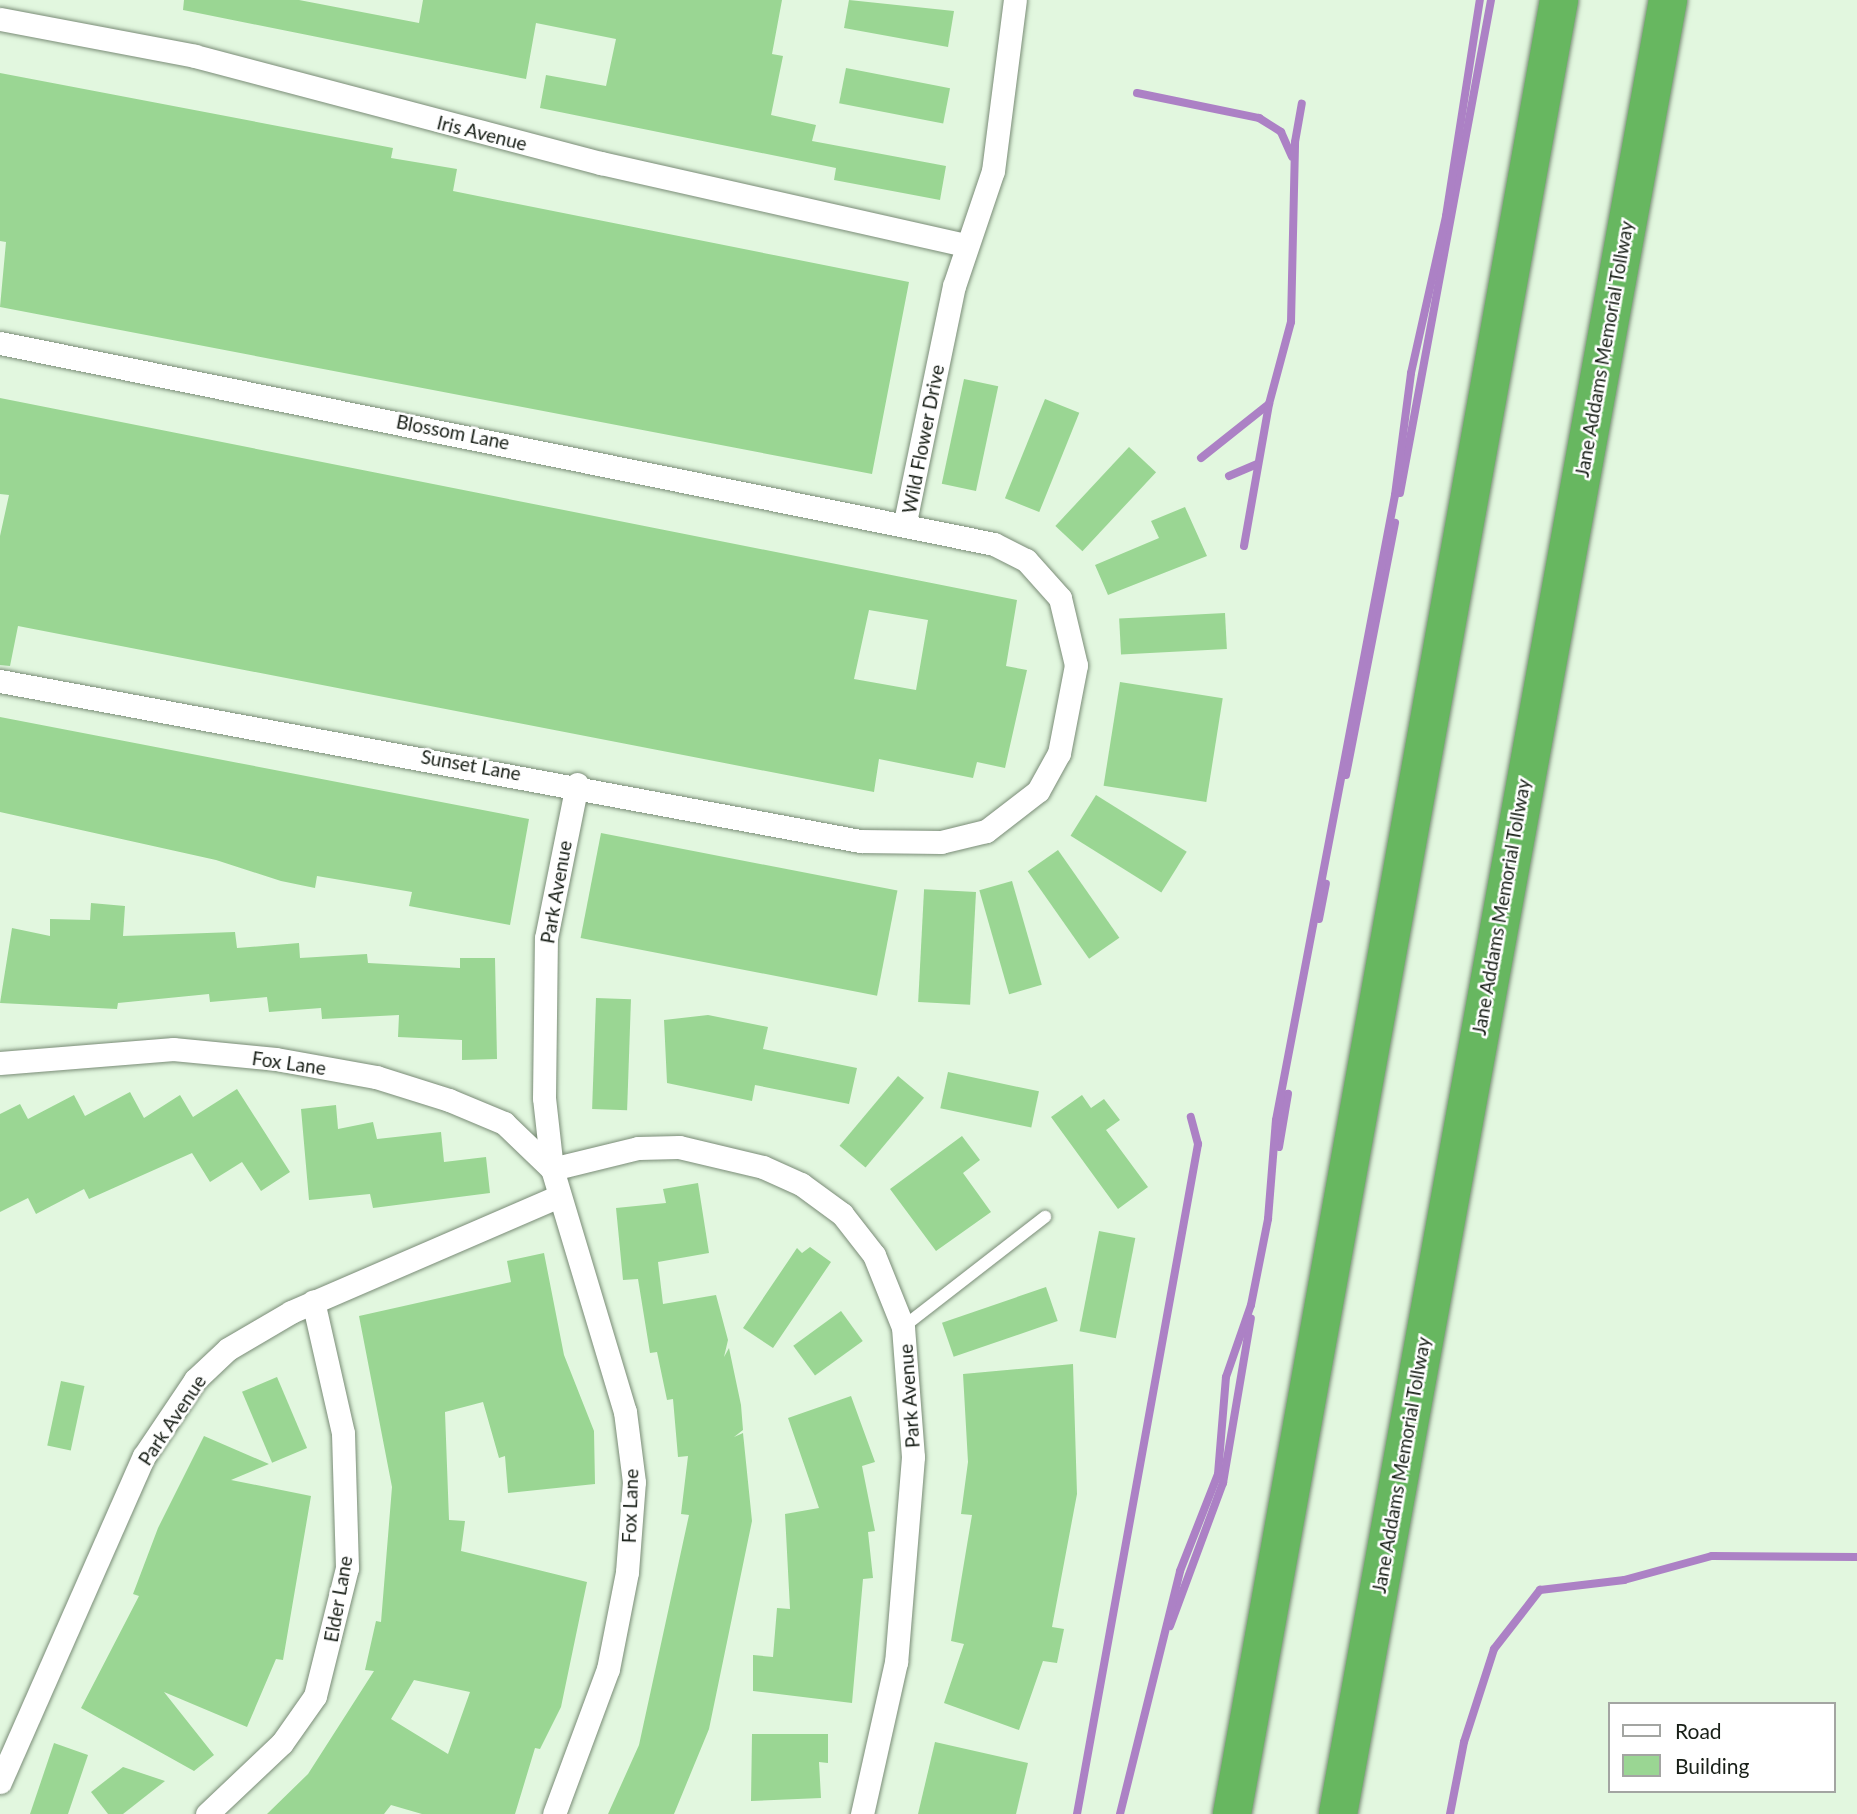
<!DOCTYPE html>
<style>
body{margin:0}
#map{position:relative;width:1857px;height:1814px;overflow:hidden;background:#e2f7df;font-family:Lato,sans-serif}
div>[style]{position:absolute}
.stream>*{height:8px;margin:-4px;padding:0 4px;transform-origin:4px;border-radius:4px;background:#ac81c5}
.building>*{inset:0;background:#9ad693;transform-origin:0 0}
.roads{filter:drop-shadow(0 0 2px #7a8c77) drop-shadow(0 0 2px #7a8c77)}
.service>*{height:12px;margin:-6px;padding:0 6px;transform-origin:6px;border-radius:6px;background:#fff}
.minor>*{height:23px;margin:-11.5px;padding:0 11.5px;transform-origin:11.5px;border-radius:11.5px;background:#fff}
.motorway>*{height:38px;margin:-19px;padding:0 19px;transform-origin:19px;border-radius:19px;background:#67b760}
span{translate:-50% -50%;white-space:nowrap;text-align:center;line-height:1.15;-webkit-text-stroke:5px #fff;paint-order:stroke}
.street-label{font-size:19px;color:#181f17}
.legend{position:absolute;left:1608px;top:1702px;width:228px;height:91px;box-sizing:border-box;background:#fff;border:2px solid #a3a5a2;margin:0;padding:9px 12px;list-style:none;font-size:21px;color:#181f17}
.legend li{display:flex;align-items:center;gap:14px;height:35px}
.legend b{width:35px;border:2px solid #a3a5a2}
</style>
<div id="map">
<div class="stream">
<i style="left:1137px;top:93px;width:125px;rotate:11.6deg"></i>
<i style="left:1259px;top:118px;width:26px;rotate:32deg"></i>
<i style="left:1281px;top:132px;width:27px;rotate:66deg"></i>
<i style="left:1201px;top:458px;width:87px;rotate:-38.5deg"></i>
<i style="left:1229px;top:476px;width:30px;rotate:-23deg"></i>
<i style="left:1400px;top:493px;width:501px;rotate:-79.54deg"></i>
<i style="left:1244px;top:546px;width:144px;rotate:-80deg"></i>
<i style="left:1269px;top:404px;width:85px;rotate:-75deg"></i>
<i style="left:1291px;top:322px;width:180px;rotate:-88.7deg"></i>
<i style="left:1295px;top:142px;width:39px;rotate:-80deg"></i>
<i style="left:1346px;top:775px;width:257px;rotate:-79deg"></i>
<i style="left:1319px;top:919px;width:36px;rotate:-79deg"></i>
<i style="left:1279px;top:1147px;width:54px;rotate:-80.4deg"></i>
<i style="left:1170px;top:1626px;width:153px;rotate:-69.7deg"></i>
<i style="left:1223px;top:1483px;width:167px;rotate:-80.4deg"></i>
<i style="left:1077px;top:1814px;width:681px;rotate:-79.76deg"></i>
<i style="left:1198px;top:1144px;width:28px;rotate:-105deg"></i>
<i style="left:1120px;top:1814px;width:250px;rotate:-76.1deg"></i>
<i style="left:1180px;top:1571px;width:104px;rotate:-68.6deg"></i>
<i style="left:1218px;top:1474px;width:97px;rotate:-85.3deg"></i>
<i style="left:1226px;top:1377px;width:76px;rotate:-70.9deg"></i>
<i style="left:1251px;top:1305px;width:88px;rotate:-78.8deg"></i>
<i style="left:1268px;top:1219px;width:99px;rotate:-85.4deg"></i>
<i style="left:1276px;top:1120px;width:636px;rotate:-79.22deg"></i>
<i style="left:1395px;top:495px;width:123px;rotate:-82.5deg"></i>
<i style="left:1411px;top:373px;width:161px;rotate:-77.4deg"></i>
<i style="left:1446px;top:216px;width:219px;rotate:-81.1deg"></i>
<i style="left:1450px;top:1814px;width:73px;rotate:-79deg"></i>
<i style="left:1464px;top:1742px;width:98px;rotate:-72.1deg"></i>
<i style="left:1494px;top:1649px;width:75px;rotate:-52.1deg"></i>
<i style="left:1540px;top:1590px;width:85px;rotate:-6.8deg"></i>
<i style="left:1624px;top:1580px;width:91px;rotate:-15.3deg"></i>
<i style="left:1712px;top:1556px;width:145px;rotate:0.4deg"></i>
</div>
<div class="building">
<i style="clip-path:polygon(184px 0,299px 0,419px 23px,423px 0,782px 0,772px 54px,783px 56px,771px 115px,816px 125px,812px 141px,946px 166px,940px 200px,834px 180px,836px 168px,540px 108px,546px 75px,606px 86px,616px 39px,536px 23px,526px 79px,183px 10px)"></i>
<i style="clip-path:polygon(849px 0,954px 11px,948px 47px,844px 28px)"></i>
<i style="left:846px;top:68px;width:106px;height:36px;rotate:11deg"></i>
<i style="clip-path:polygon(0 73px,393px 148px,391px 158px,457px 169px,453px 191px,909px 282px,872px 474px,0 307px,6px 242px,0 241px)"></i>
<i style="left:964px;top:379px;width:35px;height:107px;rotate:12deg"></i>
<i style="clip-path:polygon(evenodd,0 398px,1017px 600px,1006px 666px,1027px 670px,1005px 768px,977px 762px,973px 778px,879px 759px,874px 792px,18px 626px,10px 666px,0 665px,0 536px,9px 495px,0 494px,0 398px,869px 610px,928px 620px,916px 690px,854px 679px,869px 610px)"></i>
<i style="left:1045px;top:399px;width:37px;height:107px;rotate:22deg"></i>
<i style="left:1129px;top:447px;width:37px;height:108px;rotate:43deg"></i>
<i style="clip-path:polygon(1185px 507px,1207px 556px,1108px 595px,1095px 565px,1159px 538px,1151px 521px)"></i>
<i style="left:1225px;top:613px;width:36px;height:106px;rotate:87deg"></i>
<i style="left:1120px;top:682px;width:104px;height:105px;rotate:9deg"></i>
<i style="clip-path:polygon(0 717px,529px 819px,510px 925px,409px 906px,412px 892px,317px 876px,315px 888px,281px 881px,216px 860px,0 812px)"></i>
<i style="left:1096px;top:795px;width:107px;height:48px;rotate:32deg"></i>
<i style="left:601px;top:833px;width:302px;height:107px;rotate:11deg"></i>
<i style="left:1058px;top:850px;width:107px;height:37px;rotate:55deg"></i>
<i style="left:1012px;top:881px;width:108px;height:34px;rotate:74deg"></i>
<i style="left:976px;top:892px;width:113px;height:52px;rotate:93deg"></i>
<i style="clip-path:polygon(91px 903px,125px 906px,123px 936px,235px 932px,237px 948px,299px 943px,300px 958px,367px 954px,368px 963px,460px 968px,460px 958px,495px 958px,497px 1059px,462px 1060px,462px 1040px,398px 1037px,399px 1015px,322px 1019px,321px 1008px,269px 1012px,267px 997px,210px 1002px,209px 994px,118px 1003px,117px 1009px,0 1003px,12px 928px,50px 936px,50px 919px,90px 920px)"></i>
<i style="left:596px;top:998px;width:35px;height:111px;rotate:2deg"></i>
<i style="clip-path:polygon(708px 1015px,768px 1027px,763px 1049px,857px 1068px,849px 1104px,755px 1085px,752px 1101px,667px 1083px,664px 1020px)"></i>
<i style="left:948px;top:1072px;width:93px;height:37px;rotate:12deg"></i>
<i style="left:898px;top:1076px;width:34px;height:91px;rotate:40deg"></i>
<i style="clip-path:polygon(237px 1089px,290px 1172px,261px 1191px,242px 1162px,210px 1182px,192px 1153px,89px 1199px,84px 1189px,36px 1214px,28px 1198px,0 1212px,0 1114px,20px 1104px,28px 1119px,74px 1095px,85px 1116px,130px 1092px,144px 1118px,180px 1095px,193px 1117px)"></i>
<i style="clip-path:polygon(1082px 1095px,1091px 1108px,1104px 1099px,1120px 1120px,1106px 1130px,1148px 1187px,1118px 1209px,1051px 1117px)"></i>
<i style="clip-path:polygon(336px 1105px,338px 1129px,373px 1122px,377px 1139px,441px 1132px,444px 1162px,486px 1157px,490px 1193px,373px 1208px,370px 1194px,309px 1200px,301px 1109px)"></i>
<i style="clip-path:polygon(962px 1136px,980px 1160px,963px 1173px,991px 1212px,936px 1251px,890px 1189px)"></i>
<i style="clip-path:polygon(698px 1183px,709px 1253px,658px 1262px,663px 1304px,716px 1295px,728px 1340px,724px 1357px,729px 1348px,741px 1405px,743px 1430px,734px 1437px,743px 1433px,752px 1521px,709px 1729px,674px 1814px,608px 1814px,639px 1745px,689px 1515px,681px 1514px,688px 1456px,678px 1457px,673px 1399px,667px 1400px,657px 1352px,650px 1353px,638px 1279px,623px 1280px,616px 1208px,666px 1203px,663px 1189px)"></i>
<i style="left:1099px;top:1231px;width:37px;height:102px;rotate:11deg"></i>
<i style="clip-path:polygon(810px 1247px,831px 1262px,773px 1348px,743px 1328px,797px 1248px,802px 1253px)"></i>
<i style="clip-path:polygon(evenodd,544px 1253px,564px 1355px,594px 1431px,595px 1484px,508px 1493px,505px 1456px,499px 1458px,483px 1402px,445px 1412px,449px 1520px,465px 1521px,461px 1551px,587px 1582px,561px 1707px,540px 1749px,535px 1748px,515px 1814px,422px 1814px,391px 1805px,384px 1814px,267px 1814px,308px 1774px,374px 1671px,365px 1670px,376px 1621px,381px 1622px,392px 1487px,359px 1316px,511px 1282px,507px 1261px,544px 1253px,414px 1680px,470px 1692px,448px 1754px,391px 1719px,414px 1680px)"></i>
<i style="left:1046px;top:1287px;width:36px;height:110px;rotate:71deg"></i>
<i style="left:841px;top:1311px;width:37px;height:59px;rotate:54deg"></i>
<i style="clip-path:polygon(1073px 1364px,1077px 1494px,1052px 1627px,1064px 1629px,1057px 1663px,1043px 1661px,1019px 1730px,944px 1703px,964px 1644px,951px 1641px,972px 1515px,961px 1514px,968px 1462px,963px 1374px)"></i>
<i style="left:277px;top:1377px;width:77px;height:38px;rotate:67deg"></i>
<i style="left:61px;top:1381px;width:24px;height:66px;rotate:12deg"></i>
<i style="clip-path:polygon(851px 1396px,875px 1462px,862px 1466px,875px 1531px,868px 1532px,873px 1578px,863px 1579px,852px 1703px,753px 1691px,753px 1655px,773px 1657px,777px 1608px,790px 1609px,785px 1514px,819px 1508px,788px 1418px)"></i>
<i style="clip-path:polygon(204px 1436px,269px 1464px,231px 1480px,311px 1496px,283px 1660px,276px 1659px,247px 1727px,164px 1692px,214px 1755px,194px 1771px,81px 1708px,139px 1596px,133px 1594px,158px 1528px)"></i>
<i style="clip-path:polygon(752px 1734px,828px 1734px,828px 1763px,819px 1762px,821px 1798px,751px 1801px)"></i>
<i style="clip-path:polygon(935px 1742px,1028px 1763px,1016px 1814px,918px 1814px)"></i>
<i style="clip-path:polygon(54px 1743px,88px 1755px,68px 1814px,30px 1814px)"></i>
<i style="clip-path:polygon(123px 1767px,165px 1781px,123px 1814px,108px 1814px,91px 1792px)"></i>
</div>
<div class="roads">
<div class="service">
<i style="left:903px;top:1327px;width:180px;rotate:-37.8deg"></i>
</div>
<div class="minor">
<i style="left:0;top:19px;width:198px;rotate:10.7deg"></i>
<i style="left:195px;top:56px;width:420px;rotate:14.8deg"></i>
<i style="left:601px;top:163px;width:372px;rotate:12.7deg"></i>
<i style="left:0;top:343px;width:1014px;rotate:11.43deg"></i>
<i style="left:994px;top:544px;width:36px;rotate:27deg"></i>
<i style="left:1026px;top:560px;width:51px;rotate:48.2deg"></i>
<i style="left:1060px;top:598px;width:69px;rotate:76.6deg"></i>
<i style="left:1076px;top:665px;width:90px;rotate:100.9deg"></i>
<i style="left:1059px;top:753px;width:43px;rotate:118.9deg"></i>
<i style="left:1038px;top:791px;width:66px;rotate:142.4deg"></i>
<i style="left:986px;top:831px;width:46px;rotate:166.3deg"></i>
<i style="left:941px;top:842px;width:81px;rotate:-179.3deg"></i>
<i style="left:860px;top:841px;width:875px;rotate:-169.46deg"></i>
<i style="left:905px;top:522px;width:241px;rotate:-78.3deg"></i>
<i style="left:954px;top:286px;width:121px;rotate:-71.3deg"></i>
<i style="left:993px;top:171px;width:172px;rotate:-82.7deg"></i>
<i style="left:0;top:1063px;width:174px;rotate:-4.6deg"></i>
<i style="left:173px;top:1049px;width:103px;rotate:5.5deg"></i>
<i style="left:276px;top:1059px;width:102px;rotate:10.2deg"></i>
<i style="left:376px;top:1077px;width:77px;rotate:17.5deg"></i>
<i style="left:449px;top:1100px;width:60px;rotate:22.7deg"></i>
<i style="left:504px;top:1123px;width:66px;rotate:43.8deg"></i>
<i style="left:552px;top:1169px;width:89px;rotate:-13.7deg"></i>
<i style="left:638px;top:1148px;width:41px;rotate:-1.4deg"></i>
<i style="left:679px;top:1147px;width:86px;rotate:13.4deg"></i>
<i style="left:763px;top:1167px;width:42px;rotate:24.1deg"></i>
<i style="left:801px;top:1184px;width:51px;rotate:36.2deg"></i>
<i style="left:842px;top:1214px;width:52px;rotate:52deg"></i>
<i style="left:874px;top:1255px;width:78px;rotate:68.1deg"></i>
<i style="left:903px;top:1327px;width:130px;rotate:85.6deg"></i>
<i style="left:913px;top:1457px;width:206px;rotate:94.7deg"></i>
<i style="left:896px;top:1662px;width:156px;rotate:102.6deg"></i>
<i style="left:0;top:1782px;width:356px;rotate:-66.2deg"></i>
<i style="left:144px;top:1456px;width:92px;rotate:-56.1deg"></i>
<i style="left:195px;top:1380px;width:45px;rotate:-43.2deg"></i>
<i style="left:228px;top:1349px;width:73px;rotate:-30.4deg"></i>
<i style="left:291px;top:1312px;width:292px;rotate:-23.4deg"></i>
<i style="left:207px;top:1814px;width:103px;rotate:-43.4deg"></i>
<i style="left:282px;top:1743px;width:57px;rotate:-54.9deg"></i>
<i style="left:315px;top:1696px;width:132px;rotate:-76deg"></i>
<i style="left:347px;top:1568px;width:135px;rotate:-91.7deg"></i>
<i style="left:343px;top:1433px;width:135px;rotate:-102.8deg"></i>
<i style="left:554px;top:1814px;width:155px;rotate:-69.6deg"></i>
<i style="left:608px;top:1669px;width:99px;rotate:-78.9deg"></i>
<i style="left:627px;top:1572px;width:90px;rotate:-85.6deg"></i>
<i style="left:634px;top:1482px;width:71px;rotate:-97.3deg"></i>
<i style="left:625px;top:1412px;width:254px;rotate:-106.7deg"></i>
<i style="left:552px;top:1169px;width:71px;rotate:-96.4deg"></i>
<i style="left:544px;top:1098px;width:160px;rotate:-89.3deg"></i>
<i style="left:546px;top:938px;width:157px;rotate:-78.6deg"></i>
</div>
<div class="motorway">
<i style="left:1232px;top:1814px;width:1843px;rotate:-79.78deg"></i>
<i style="left:1338px;top:1814px;width:1844px;rotate:-79.69deg"></i>
</div>
</div>
<div class="street-label">
<span style="left:482px;top:133px;rotate:14deg">Iris Avenue</span>
<span style="left:1604px;top:349px;rotate:-80deg">Jane Addams Memorial Tollway</span>
<span style="left:453px;top:432px;rotate:11deg">Blossom Lane</span>
<span style="left:923px;top:439px;rotate:-79deg">Wild Flower Drive</span>
<span style="left:471px;top:765px;rotate:10deg">Sunset Lane</span>
<span style="left:556px;top:892px;rotate:-80deg">Park Avenue</span>
<span style="left:1501px;top:907px;rotate:-80deg">Jane Addams Memorial Tollway</span>
<span style="left:289px;top:1063px;rotate:8deg">Fox Lane</span>
<span style="left:909px;top:1396px;rotate:-94deg">Park Avenue</span>
<span style="left:172px;top:1420px;rotate:-56deg">Park Avenue</span>
<span style="left:1401px;top:1465px;rotate:-80deg">Jane Addams Memorial Tollway</span>
<span style="left:630px;top:1506px;rotate:-88deg">Fox Lane</span>
<span style="left:338px;top:1599px;rotate:-80deg">Elder Lane</span>
</div>
<ul class="legend">
<li><b style="height:9px;background:#fff"></b>Road</li>
<li><b style="height:19px;background:#9ad693"></b>Building</li>
</ul>
</div>
